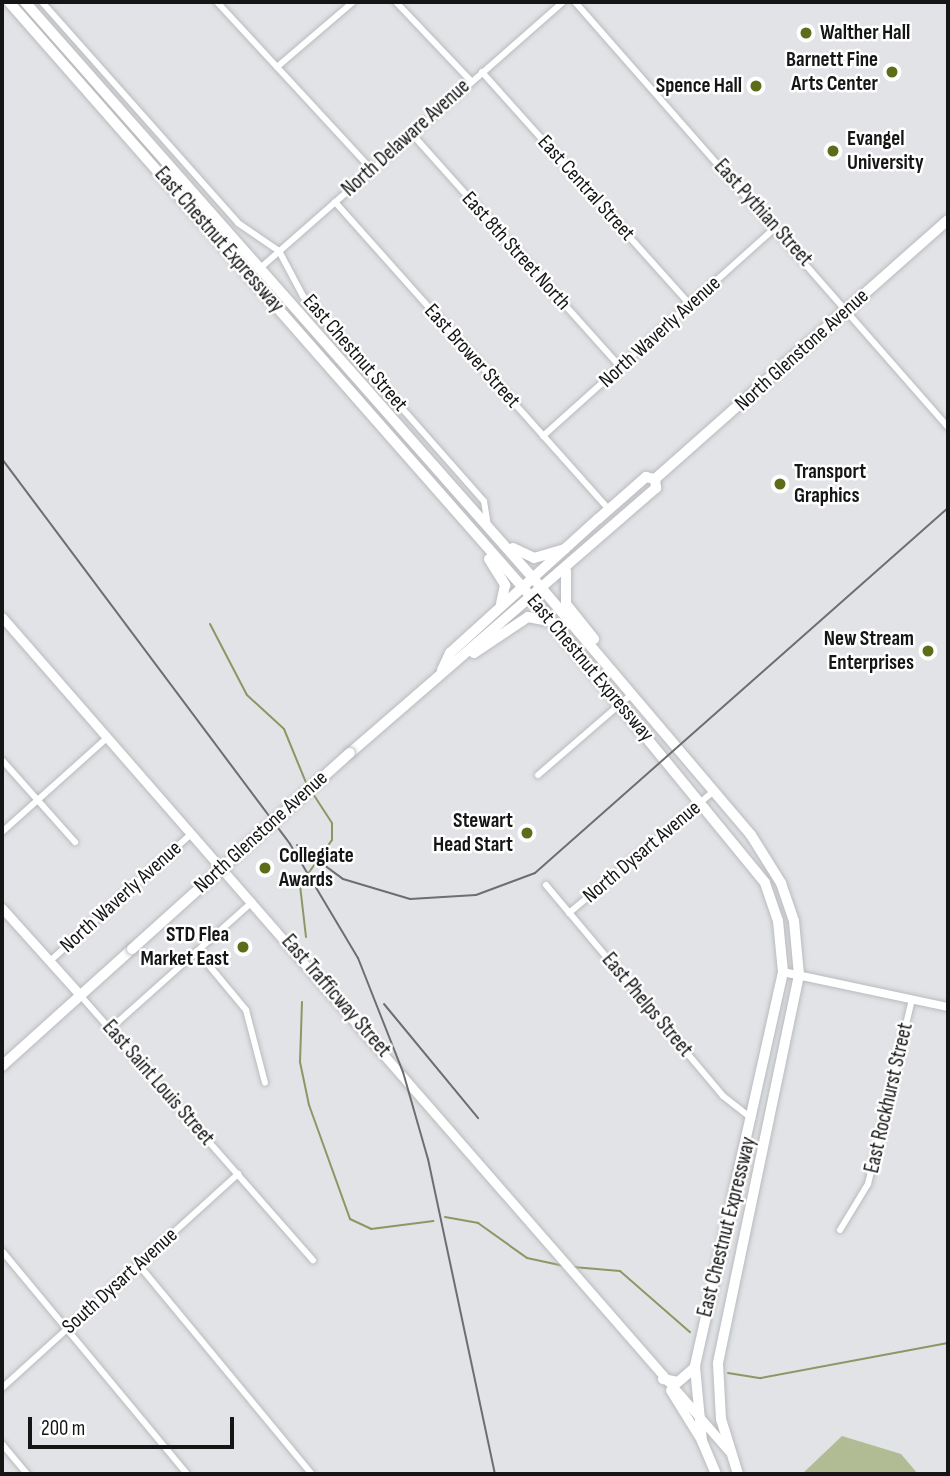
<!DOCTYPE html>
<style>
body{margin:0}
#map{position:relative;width:950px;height:1476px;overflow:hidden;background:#e1e3e6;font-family:"Sofia Sans Condensed",sans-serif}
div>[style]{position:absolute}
.green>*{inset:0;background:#b1bc95}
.stream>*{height:2px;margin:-1px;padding:0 1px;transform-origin:1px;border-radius:1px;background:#8b9865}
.roads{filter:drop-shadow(0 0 2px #b9bbbe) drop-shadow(0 0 2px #b9bbbe)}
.minor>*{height:6px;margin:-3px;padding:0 3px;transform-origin:3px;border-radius:3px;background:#fff}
.tertiary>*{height:8px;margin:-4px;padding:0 4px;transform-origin:4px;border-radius:4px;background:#fff}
.secondary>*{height:9px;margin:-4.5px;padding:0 4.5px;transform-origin:4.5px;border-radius:4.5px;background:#fff}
.primary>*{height:10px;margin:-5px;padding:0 5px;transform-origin:5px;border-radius:5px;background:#fff}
.rail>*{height:2px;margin:-1px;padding:0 1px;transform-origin:1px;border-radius:1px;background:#6e6e70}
.bridges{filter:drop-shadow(0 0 2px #b9bbbe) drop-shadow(0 0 2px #b9bbbe)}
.primary-bridge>*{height:10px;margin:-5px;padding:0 5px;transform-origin:5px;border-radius:5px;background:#fff}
.dots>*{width:19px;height:19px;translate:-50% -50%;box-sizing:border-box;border:4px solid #fff;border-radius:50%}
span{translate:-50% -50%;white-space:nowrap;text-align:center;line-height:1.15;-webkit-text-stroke:5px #fff;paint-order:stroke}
.poi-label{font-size:21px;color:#151516;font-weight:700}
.left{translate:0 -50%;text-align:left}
.right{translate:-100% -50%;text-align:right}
.street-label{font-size:21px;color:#151516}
.frame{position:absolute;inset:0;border:4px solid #151516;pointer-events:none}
.scale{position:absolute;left:28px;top:1417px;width:206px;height:32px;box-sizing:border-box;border:4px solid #151516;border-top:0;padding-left:9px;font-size:21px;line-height:24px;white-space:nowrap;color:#151516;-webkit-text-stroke:5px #fff;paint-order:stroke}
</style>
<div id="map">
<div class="green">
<i style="clip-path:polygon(842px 1436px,901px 1454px,918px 1474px,802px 1474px)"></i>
</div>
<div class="stream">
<i style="left:210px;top:624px;width:80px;rotate:62.5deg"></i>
<i style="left:247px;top:695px;width:50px;rotate:42.6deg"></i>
<i style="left:284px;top:729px;width:61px;rotate:67.7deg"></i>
<i style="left:306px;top:937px;width:52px;rotate:-96.6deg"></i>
<i style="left:300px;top:885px;width:55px;rotate:-54.6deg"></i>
<i style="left:332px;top:840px;width:17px;rotate:-90deg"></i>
<i style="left:332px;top:823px;width:37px;rotate:-123deg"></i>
<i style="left:302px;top:1002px;width:60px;rotate:91.9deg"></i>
<i style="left:300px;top:1062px;width:44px;rotate:78.2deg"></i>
<i style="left:309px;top:1105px;width:121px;rotate:70.2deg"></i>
<i style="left:350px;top:1219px;width:23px;rotate:25deg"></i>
<i style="left:371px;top:1229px;width:63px;rotate:-7.4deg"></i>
<i style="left:445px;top:1217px;width:34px;rotate:10deg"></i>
<i style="left:478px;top:1223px;width:60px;rotate:35.5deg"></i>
<i style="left:527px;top:1258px;width:38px;rotate:12deg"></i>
<i style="left:573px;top:1267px;width:47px;rotate:4.9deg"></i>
<i style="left:620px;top:1271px;width:93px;rotate:41.1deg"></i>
<i style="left:728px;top:1373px;width:33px;rotate:9deg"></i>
<i style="left:761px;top:1378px;width:190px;rotate:-10.6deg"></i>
</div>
<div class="roads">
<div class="minor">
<i style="left:42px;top:2px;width:295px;rotate:48.4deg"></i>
<i style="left:238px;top:223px;width:50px;rotate:34.3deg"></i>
<i style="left:279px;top:251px;width:51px;rotate:61.9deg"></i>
<i style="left:303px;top:296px;width:273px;rotate:48.6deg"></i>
<i style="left:484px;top:501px;width:25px;rotate:81deg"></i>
<i style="left:217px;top:2px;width:227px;rotate:47.3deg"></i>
<i style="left:396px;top:2px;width:108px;rotate:46.5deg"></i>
<i style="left:575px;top:2px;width:565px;rotate:48.73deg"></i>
<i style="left:277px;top:67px;width:100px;rotate:-40.5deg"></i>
<i style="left:482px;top:72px;width:312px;rotate:48.2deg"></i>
<i style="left:412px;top:134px;width:312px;rotate:48.2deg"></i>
<i style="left:335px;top:202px;width:411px;rotate:48.3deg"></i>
<i style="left:258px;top:270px;width:406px;rotate:-41.3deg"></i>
<i style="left:543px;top:436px;width:313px;rotate:-41.9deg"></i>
<i style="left:2px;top:760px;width:110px;rotate:48.3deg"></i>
<i style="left:538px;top:775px;width:124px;rotate:-40.8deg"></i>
<i style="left:2px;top:832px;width:142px;rotate:-41.9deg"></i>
<i style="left:546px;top:885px;width:275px;rotate:50deg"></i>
<i style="left:723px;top:1096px;width:37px;rotate:38deg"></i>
<i style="left:569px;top:913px;width:189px;rotate:-40.1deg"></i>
<i style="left:197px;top:951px;width:77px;rotate:50.3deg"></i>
<i style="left:246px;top:1010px;width:75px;rotate:75.4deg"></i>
<i style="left:50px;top:961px;width:191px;rotate:-42deg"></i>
<i style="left:80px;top:995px;width:353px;rotate:48.7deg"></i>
<i style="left:110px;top:1029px;width:191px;rotate:-41.8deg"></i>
<i style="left:840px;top:1230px;width:54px;rotate:-58.7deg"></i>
<i style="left:868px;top:1184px;width:190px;rotate:-76.6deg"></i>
<i style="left:2px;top:1251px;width:290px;rotate:50.3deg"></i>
<i style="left:138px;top:1264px;width:273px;rotate:50.4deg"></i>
<i style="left:2px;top:1388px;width:319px;rotate:-42.2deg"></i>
<i style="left:2px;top:1444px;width:39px;rotate:50deg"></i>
</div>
<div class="tertiary">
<i style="left:783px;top:972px;width:169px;rotate:12deg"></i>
</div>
<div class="secondary">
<i style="left:2px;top:617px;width:1106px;rotate:48.92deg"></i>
<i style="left:2px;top:908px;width:117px;rotate:48.1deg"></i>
<i style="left:670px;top:1390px;width:59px;rotate:58.2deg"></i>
</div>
<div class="primary">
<i style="left:9px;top:2px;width:793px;rotate:48.73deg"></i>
<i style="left:532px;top:598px;width:368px;rotate:50.7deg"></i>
<i style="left:765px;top:883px;width:40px;rotate:71.1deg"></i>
<i style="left:778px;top:921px;width:51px;rotate:84.4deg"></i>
<i style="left:783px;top:972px;width:405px;rotate:102.6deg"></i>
<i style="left:695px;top:1367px;width:74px;rotate:84.6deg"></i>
<i style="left:702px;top:1441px;width:36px;rotate:67deg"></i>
<i style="left:25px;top:2px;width:768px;rotate:48.59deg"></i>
<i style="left:533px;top:578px;width:337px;rotate:49.7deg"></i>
<i style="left:751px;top:835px;width:57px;rotate:58deg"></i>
<i style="left:781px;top:883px;width:40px;rotate:71.1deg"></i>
<i style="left:794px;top:921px;width:54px;rotate:84.7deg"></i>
<i style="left:799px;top:975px;width:397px;rotate:101.8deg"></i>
<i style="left:718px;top:1364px;width:55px;rotate:86.9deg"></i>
<i style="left:721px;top:1419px;width:58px;rotate:72.8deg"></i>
<i style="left:655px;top:479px;width:391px;rotate:-41.5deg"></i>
<i style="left:513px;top:548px;width:23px;rotate:25deg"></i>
<i style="left:534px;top:558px;width:32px;rotate:-16deg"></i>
<i style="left:489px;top:559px;width:31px;rotate:58deg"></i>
<i style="left:505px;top:585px;width:19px;rotate:102deg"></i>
<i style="left:566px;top:571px;width:33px;rotate:90deg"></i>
<i style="left:566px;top:604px;width:45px;rotate:51.3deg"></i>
<i style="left:474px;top:653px;width:65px;rotate:-33.7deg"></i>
<i style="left:528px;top:617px;width:20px;rotate:11deg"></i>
<i style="left:442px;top:670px;width:19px;rotate:-65deg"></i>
<i style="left:450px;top:653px;width:200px;rotate:-42.2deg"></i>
<i style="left:598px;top:519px;width:64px;rotate:-41.2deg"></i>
<i style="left:646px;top:477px;width:9px;rotate:13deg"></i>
<i style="left:350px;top:753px;width:405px;rotate:-40.9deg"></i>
<i style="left:656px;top:488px;width:9px;rotate:-96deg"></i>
<i style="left:2px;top:1066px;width:175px;rotate:-42deg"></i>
<i style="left:663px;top:1379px;width:15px;rotate:11deg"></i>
<i style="left:678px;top:1382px;width:23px;rotate:-41deg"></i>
</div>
</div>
<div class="rail">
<i style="left:2px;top:459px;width:481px;rotate:53.2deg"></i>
<i style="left:290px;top:844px;width:133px;rotate:59.2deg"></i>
<i style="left:358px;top:958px;width:123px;rotate:68.5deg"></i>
<i style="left:403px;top:1072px;width:91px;rotate:74deg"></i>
<i style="left:428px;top:1159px;width:322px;rotate:78deg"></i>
<i style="left:297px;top:845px;width:57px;rotate:36.5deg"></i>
<i style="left:343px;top:879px;width:70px;rotate:16.6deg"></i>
<i style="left:410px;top:899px;width:66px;rotate:-3.5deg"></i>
<i style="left:476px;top:895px;width:63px;rotate:-20.4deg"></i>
<i style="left:535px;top:873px;width:551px;rotate:-41.47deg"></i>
<i style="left:384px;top:1004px;width:148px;rotate:50.5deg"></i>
</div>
<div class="bridges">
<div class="primary-bridge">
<i style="left:132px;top:949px;width:293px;rotate:-42deg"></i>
</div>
</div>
<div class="dots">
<i style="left:806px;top:33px;background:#5c6c18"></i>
<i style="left:892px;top:72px;background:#5c6c18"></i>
<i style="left:756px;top:86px;background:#5c6c18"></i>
<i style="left:833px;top:151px;background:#5c6c18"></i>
<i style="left:780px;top:484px;background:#5c6c18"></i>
<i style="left:928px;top:651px;background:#5c6c18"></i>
<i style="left:527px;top:833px;background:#5c6c18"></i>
<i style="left:265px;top:868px;background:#5c6c18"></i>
<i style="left:243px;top:947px;background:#5c6c18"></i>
</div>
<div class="poi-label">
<span class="left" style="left:820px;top:33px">Walther Hall</span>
<span class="right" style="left:878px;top:72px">Barnett Fine<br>Arts Center</span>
<span class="right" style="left:742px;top:86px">Spence Hall</span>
<span class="left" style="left:847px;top:151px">Evangel<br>University</span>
<span class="left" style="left:794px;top:484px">Transport<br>Graphics</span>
<span class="right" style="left:914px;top:651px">New Stream<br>Enterprises</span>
<span class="right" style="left:513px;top:833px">Stewart<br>Head Start</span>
<span class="left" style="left:279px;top:868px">Collegiate<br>Awards</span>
<span class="right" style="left:229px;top:947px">STD Flea<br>Market East</span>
</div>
<div class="street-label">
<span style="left:406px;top:138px;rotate:-42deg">North Delaware Avenue</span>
<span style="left:586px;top:188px;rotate:48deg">East Central Street</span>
<span style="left:763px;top:213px;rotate:48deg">East Pythian Street</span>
<span style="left:219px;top:240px;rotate:49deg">East Chestnut Expressway</span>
<span style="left:516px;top:251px;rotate:48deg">East 8th Street North</span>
<span style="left:660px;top:332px;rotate:-42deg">North Waverly Avenue</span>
<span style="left:802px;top:350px;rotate:-42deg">North Glenstone Avenue</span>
<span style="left:355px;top:353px;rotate:49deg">East Chestnut Street</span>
<span style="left:472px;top:356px;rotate:48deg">East Brower Street</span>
<span style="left:590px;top:668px;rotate:50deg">East Chestnut Expressway</span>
<span style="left:261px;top:832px;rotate:-42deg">North Glenstone Avenue</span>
<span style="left:642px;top:852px;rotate:-40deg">North Dysart Avenue</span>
<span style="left:121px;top:897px;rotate:-42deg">North Waverly Avenue</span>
<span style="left:336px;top:996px;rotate:49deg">East Trafficway Street</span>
<span style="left:647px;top:1005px;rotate:50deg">East Phelps Street</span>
<span style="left:158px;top:1083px;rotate:49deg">East Saint Louis Street</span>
<span style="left:889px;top:1098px;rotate:-77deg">East Rockhurst Street</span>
<span style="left:727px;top:1227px;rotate:-76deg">East Chestnut Expressway</span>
<span style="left:120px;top:1281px;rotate:-42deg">South Dysart Avenue</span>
</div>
<div class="frame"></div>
<div class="scale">200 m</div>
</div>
